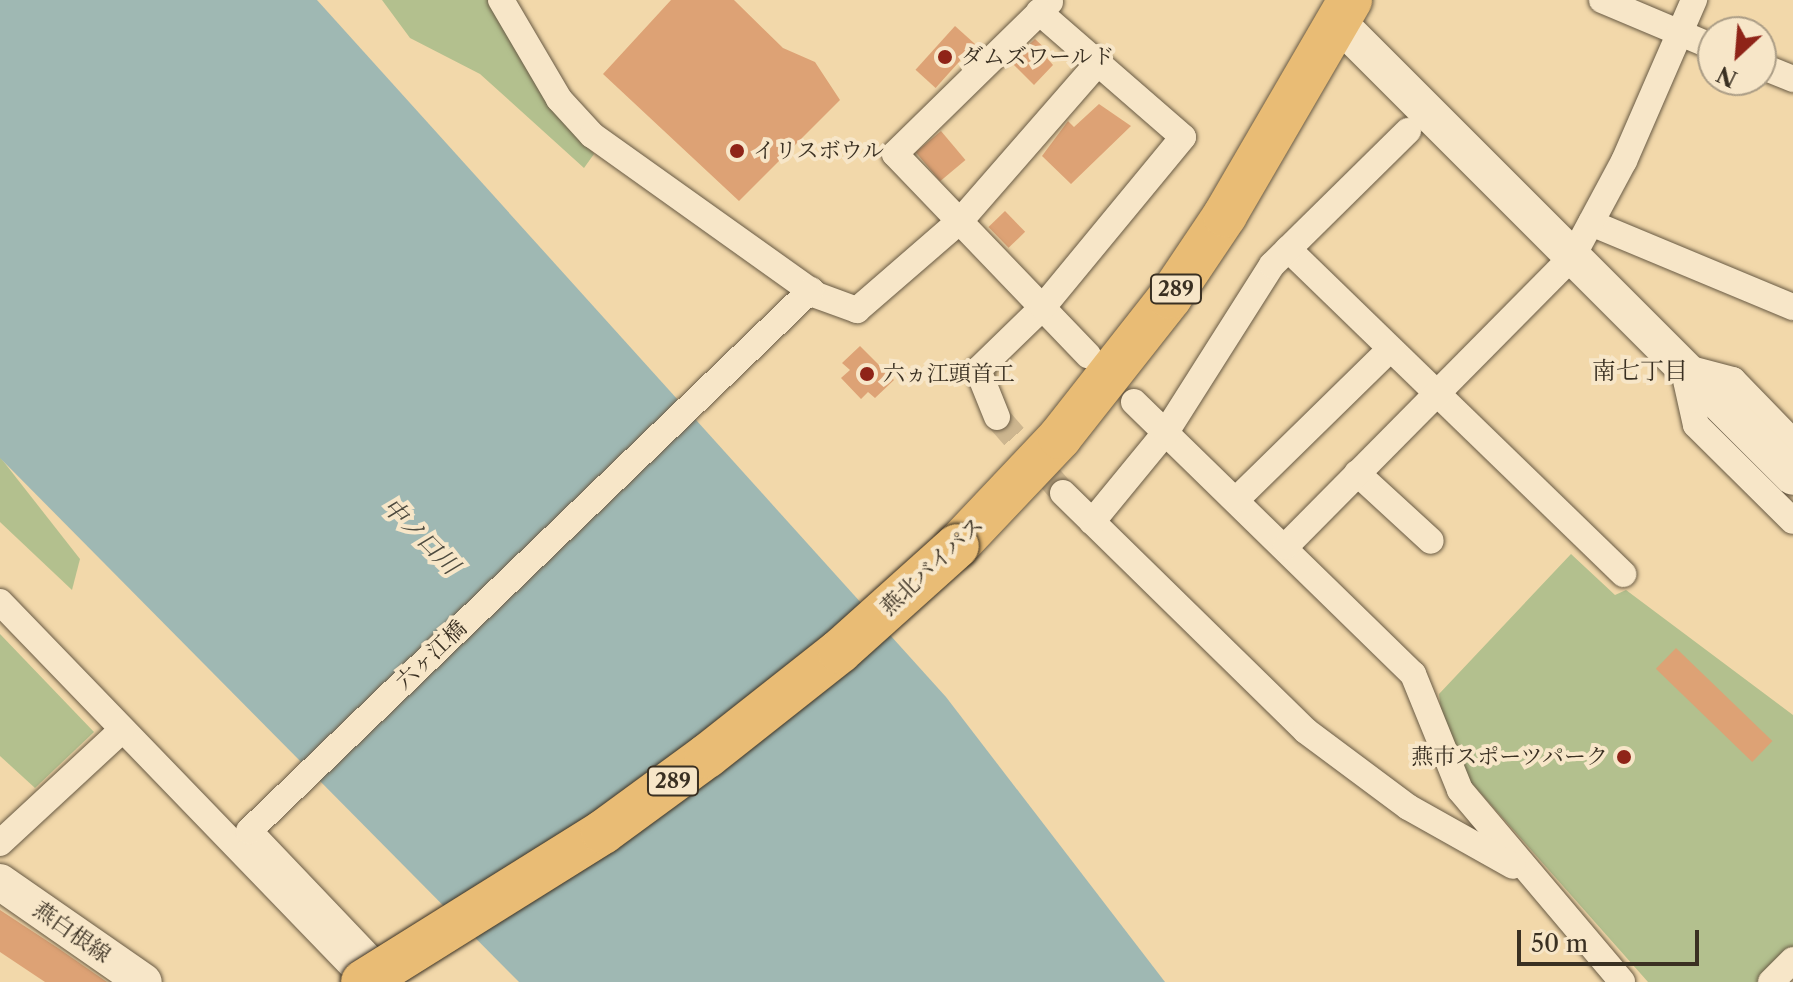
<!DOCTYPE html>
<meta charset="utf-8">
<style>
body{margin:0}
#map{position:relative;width:1793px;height:982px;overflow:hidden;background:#f2d8aa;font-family:"Libre Caslon Text","Noto Serif JP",serif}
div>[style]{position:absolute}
.green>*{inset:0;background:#b3c08e}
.water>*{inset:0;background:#9fb8b3}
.building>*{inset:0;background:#dda275;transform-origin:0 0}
.street-tunnel>*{height:26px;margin-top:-13px;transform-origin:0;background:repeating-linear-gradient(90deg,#cdb68f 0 26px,transparent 0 39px)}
.roads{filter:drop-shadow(0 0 2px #685a44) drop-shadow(0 0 2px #685a44)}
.street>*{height:26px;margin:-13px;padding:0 13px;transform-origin:13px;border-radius:13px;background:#f7e6c8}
.secondary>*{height:36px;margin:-18px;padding:0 18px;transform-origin:18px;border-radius:18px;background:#f7e6c8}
.highway>*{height:44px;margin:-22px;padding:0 22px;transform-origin:22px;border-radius:22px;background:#e9bc75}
.bridges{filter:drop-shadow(0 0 2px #3a3022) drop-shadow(0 0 2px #3a3022)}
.highway-bridge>*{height:44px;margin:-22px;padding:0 22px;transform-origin:22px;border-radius:22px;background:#e9bc75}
.dots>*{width:22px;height:22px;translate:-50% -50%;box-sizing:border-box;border:4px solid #f7e6c8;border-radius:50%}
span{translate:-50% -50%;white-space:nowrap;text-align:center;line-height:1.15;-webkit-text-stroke:8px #f7e6c8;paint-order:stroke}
.shield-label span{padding:2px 6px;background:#f7e6c8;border:2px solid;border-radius:6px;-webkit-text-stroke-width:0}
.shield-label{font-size:20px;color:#3a3022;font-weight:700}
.poi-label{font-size:22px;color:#3a3022}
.left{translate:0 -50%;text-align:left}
.right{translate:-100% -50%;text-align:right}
.street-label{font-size:22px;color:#3a3022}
.neighbourhood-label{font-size:24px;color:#3a3022}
.water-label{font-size:24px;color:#4e4b3f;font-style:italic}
.north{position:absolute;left:1697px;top:16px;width:80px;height:80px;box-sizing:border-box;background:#f7e6c8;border:2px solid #ab9d86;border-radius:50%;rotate:206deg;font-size:22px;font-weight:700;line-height:32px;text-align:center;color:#3a3022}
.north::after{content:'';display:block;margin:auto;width:28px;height:36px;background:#8f2418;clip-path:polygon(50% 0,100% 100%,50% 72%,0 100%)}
.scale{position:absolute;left:1517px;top:930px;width:182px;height:36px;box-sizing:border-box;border:4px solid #3a3022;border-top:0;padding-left:10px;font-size:24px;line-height:28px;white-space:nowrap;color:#3a3022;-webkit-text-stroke:6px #f7e6c8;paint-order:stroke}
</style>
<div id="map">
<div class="green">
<i style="clip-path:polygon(382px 0,488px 0,550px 105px,594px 154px,584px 168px,480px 74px,410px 38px)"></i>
<i style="clip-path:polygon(0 457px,80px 559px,72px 590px,0 522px)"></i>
<i style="clip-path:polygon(1571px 554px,1615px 595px,1626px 590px,1793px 715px,1793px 950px,1763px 982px,1648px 982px,1461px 771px,1442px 721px,1439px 694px)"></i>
<i style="clip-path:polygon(0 634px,94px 732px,35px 788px,0 756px)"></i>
</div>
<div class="water">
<i style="clip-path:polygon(0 0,317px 0,946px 697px,1165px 982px,519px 982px,0 458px)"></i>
</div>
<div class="building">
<i style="clip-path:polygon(671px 0,734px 0,783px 48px,815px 62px,840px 100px,739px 201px,603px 74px)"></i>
<i style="left:955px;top:26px;width:27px;height:59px;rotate:42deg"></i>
<i style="clip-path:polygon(1035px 39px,1051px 54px,1047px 58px,1053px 65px,1034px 85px,1011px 62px)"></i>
<i style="clip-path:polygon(1099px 104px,1131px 126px,1071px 184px,1042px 156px,1068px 121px,1074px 127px)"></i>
<i style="left:941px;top:131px;width:38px;height:33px;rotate:50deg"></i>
<i style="left:1005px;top:211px;width:29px;height:23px;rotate:46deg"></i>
<i style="clip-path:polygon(860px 346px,894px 380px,875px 398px,868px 392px,861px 399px,841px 378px,850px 370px,842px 363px)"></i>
<i style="left:1676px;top:648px;width:134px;height:29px;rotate:44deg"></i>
<i style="clip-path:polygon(0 910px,58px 948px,107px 982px,45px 982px,0 952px)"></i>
</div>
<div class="street-tunnel">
<i style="left:997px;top:417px;width:101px;rotate:49deg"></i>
</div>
<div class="roads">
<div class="street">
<i style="left:501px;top:0;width:115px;rotate:59.6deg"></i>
<i style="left:559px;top:99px;width:49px;rotate:47.5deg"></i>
<i style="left:592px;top:135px;width:275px;rotate:35.5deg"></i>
<i style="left:816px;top:295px;width:44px;rotate:20.1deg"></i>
<i style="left:857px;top:310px;width:138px;rotate:-40.9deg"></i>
<i style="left:961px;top:220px;width:208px;rotate:-48.9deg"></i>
<i style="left:1602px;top:0;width:121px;rotate:22.9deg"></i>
<i style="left:1050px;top:2px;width:217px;rotate:135.6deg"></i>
<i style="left:895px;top:154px;width:279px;rotate:46.2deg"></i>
<i style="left:1761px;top:66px;width:35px;rotate:22deg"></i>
<i style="left:1591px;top:223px;width:219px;rotate:22.6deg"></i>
<i style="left:1288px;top:249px;width:467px;rotate:44.1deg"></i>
<i style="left:1134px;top:402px;width:390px;rotate:44.3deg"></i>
<i style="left:1413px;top:674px;width:125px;rotate:67.9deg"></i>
<i style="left:1460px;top:790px;width:251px;rotate:49.8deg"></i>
<i style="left:997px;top:417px;width:51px;rotate:-112deg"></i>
<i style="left:978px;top:370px;width:91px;rotate:-44.1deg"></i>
<i style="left:1043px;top:307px;width:220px;rotate:-50.5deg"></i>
<i style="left:1183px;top:137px;width:191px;rotate:-139deg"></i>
<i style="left:1793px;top:442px;width:86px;rotate:-134.1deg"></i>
<i style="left:1733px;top:380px;width:52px;rotate:-165.4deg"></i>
<i style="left:1683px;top:367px;width:59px;rotate:77.4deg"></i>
<i style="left:1696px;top:425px;width:136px;rotate:44.7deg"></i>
<i style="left:1357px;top:473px;width:100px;rotate:42.6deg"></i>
<i style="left:1063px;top:493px;width:340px;rotate:44.4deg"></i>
<i style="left:1306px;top:731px;width:127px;rotate:36.7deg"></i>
<i style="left:1408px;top:807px;width:120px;rotate:29.3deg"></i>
<i style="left:1236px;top:500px;width:214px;rotate:-44.4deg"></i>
<i style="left:1092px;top:522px;width:117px;rotate:-50.6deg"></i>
<i style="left:1166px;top:432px;width:198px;rotate:-57.6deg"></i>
<i style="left:1272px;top:265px;width:191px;rotate:-44.6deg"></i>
<i style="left:1286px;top:546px;width:408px;rotate:-45.3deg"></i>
<i style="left:1573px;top:256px;width:108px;rotate:-61.8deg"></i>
<i style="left:1624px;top:161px;width:176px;rotate:-66.5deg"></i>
<i style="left:0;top:602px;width:528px;rotate:46deg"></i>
<i style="left:0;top:843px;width:165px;rotate:-42.8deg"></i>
<i style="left:390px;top:979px;width:204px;rotate:-133.6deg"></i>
<i style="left:249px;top:831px;width:780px;rotate:-43.91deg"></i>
<i style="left:1771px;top:982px;width:31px;rotate:-45deg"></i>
</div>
<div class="secondary">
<i style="left:1338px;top:22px;width:643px;rotate:45deg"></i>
<i style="left:0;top:882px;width:175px;rotate:34.8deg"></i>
</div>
<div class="highway">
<i style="left:957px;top:546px;width:150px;rotate:-46.6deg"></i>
<i style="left:1060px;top:437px;width:178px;rotate:-51.8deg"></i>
<i style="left:1170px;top:297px;width:99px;rotate:-56.1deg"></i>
<i style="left:1225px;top:215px;width:249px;rotate:-59.8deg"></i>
</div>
</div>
<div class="bridges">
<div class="highway-bridge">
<i style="left:363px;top:982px;width:283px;rotate:-32deg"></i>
<i style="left:603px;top:832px;width:129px;rotate:-36.2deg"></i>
<i style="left:707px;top:756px;width:169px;rotate:-38.3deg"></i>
<i style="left:840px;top:651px;width:157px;rotate:-41.9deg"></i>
</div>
</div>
<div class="dots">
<i style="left:945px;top:57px;background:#8f2418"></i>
<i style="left:737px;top:151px;background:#8f2418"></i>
<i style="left:867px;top:374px;background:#8f2418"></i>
<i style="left:1624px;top:757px;background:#8f2418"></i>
</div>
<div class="shield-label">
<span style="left:1176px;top:289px">289</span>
<span style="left:673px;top:781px">289</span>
</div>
<div class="poi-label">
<span class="left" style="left:961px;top:57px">ダムズワールド</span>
<span class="left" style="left:753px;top:151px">イリスボウル</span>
<span class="left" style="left:883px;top:374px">六ヵ江頭首工</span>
<span class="right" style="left:1608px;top:757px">燕市スポーツパーク</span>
</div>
<div class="street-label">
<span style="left:932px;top:566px;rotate:-43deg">燕北バイパス</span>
<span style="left:431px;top:655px;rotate:-44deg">六ヶ江橋</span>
<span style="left:72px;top:932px;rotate:35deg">燕白根線</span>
</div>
<div class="neighbourhood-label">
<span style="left:1640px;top:371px">南七丁目</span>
</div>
<div class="water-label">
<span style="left:421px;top:536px;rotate:45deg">中ノ口川</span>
</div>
<div class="north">N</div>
<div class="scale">50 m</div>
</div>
